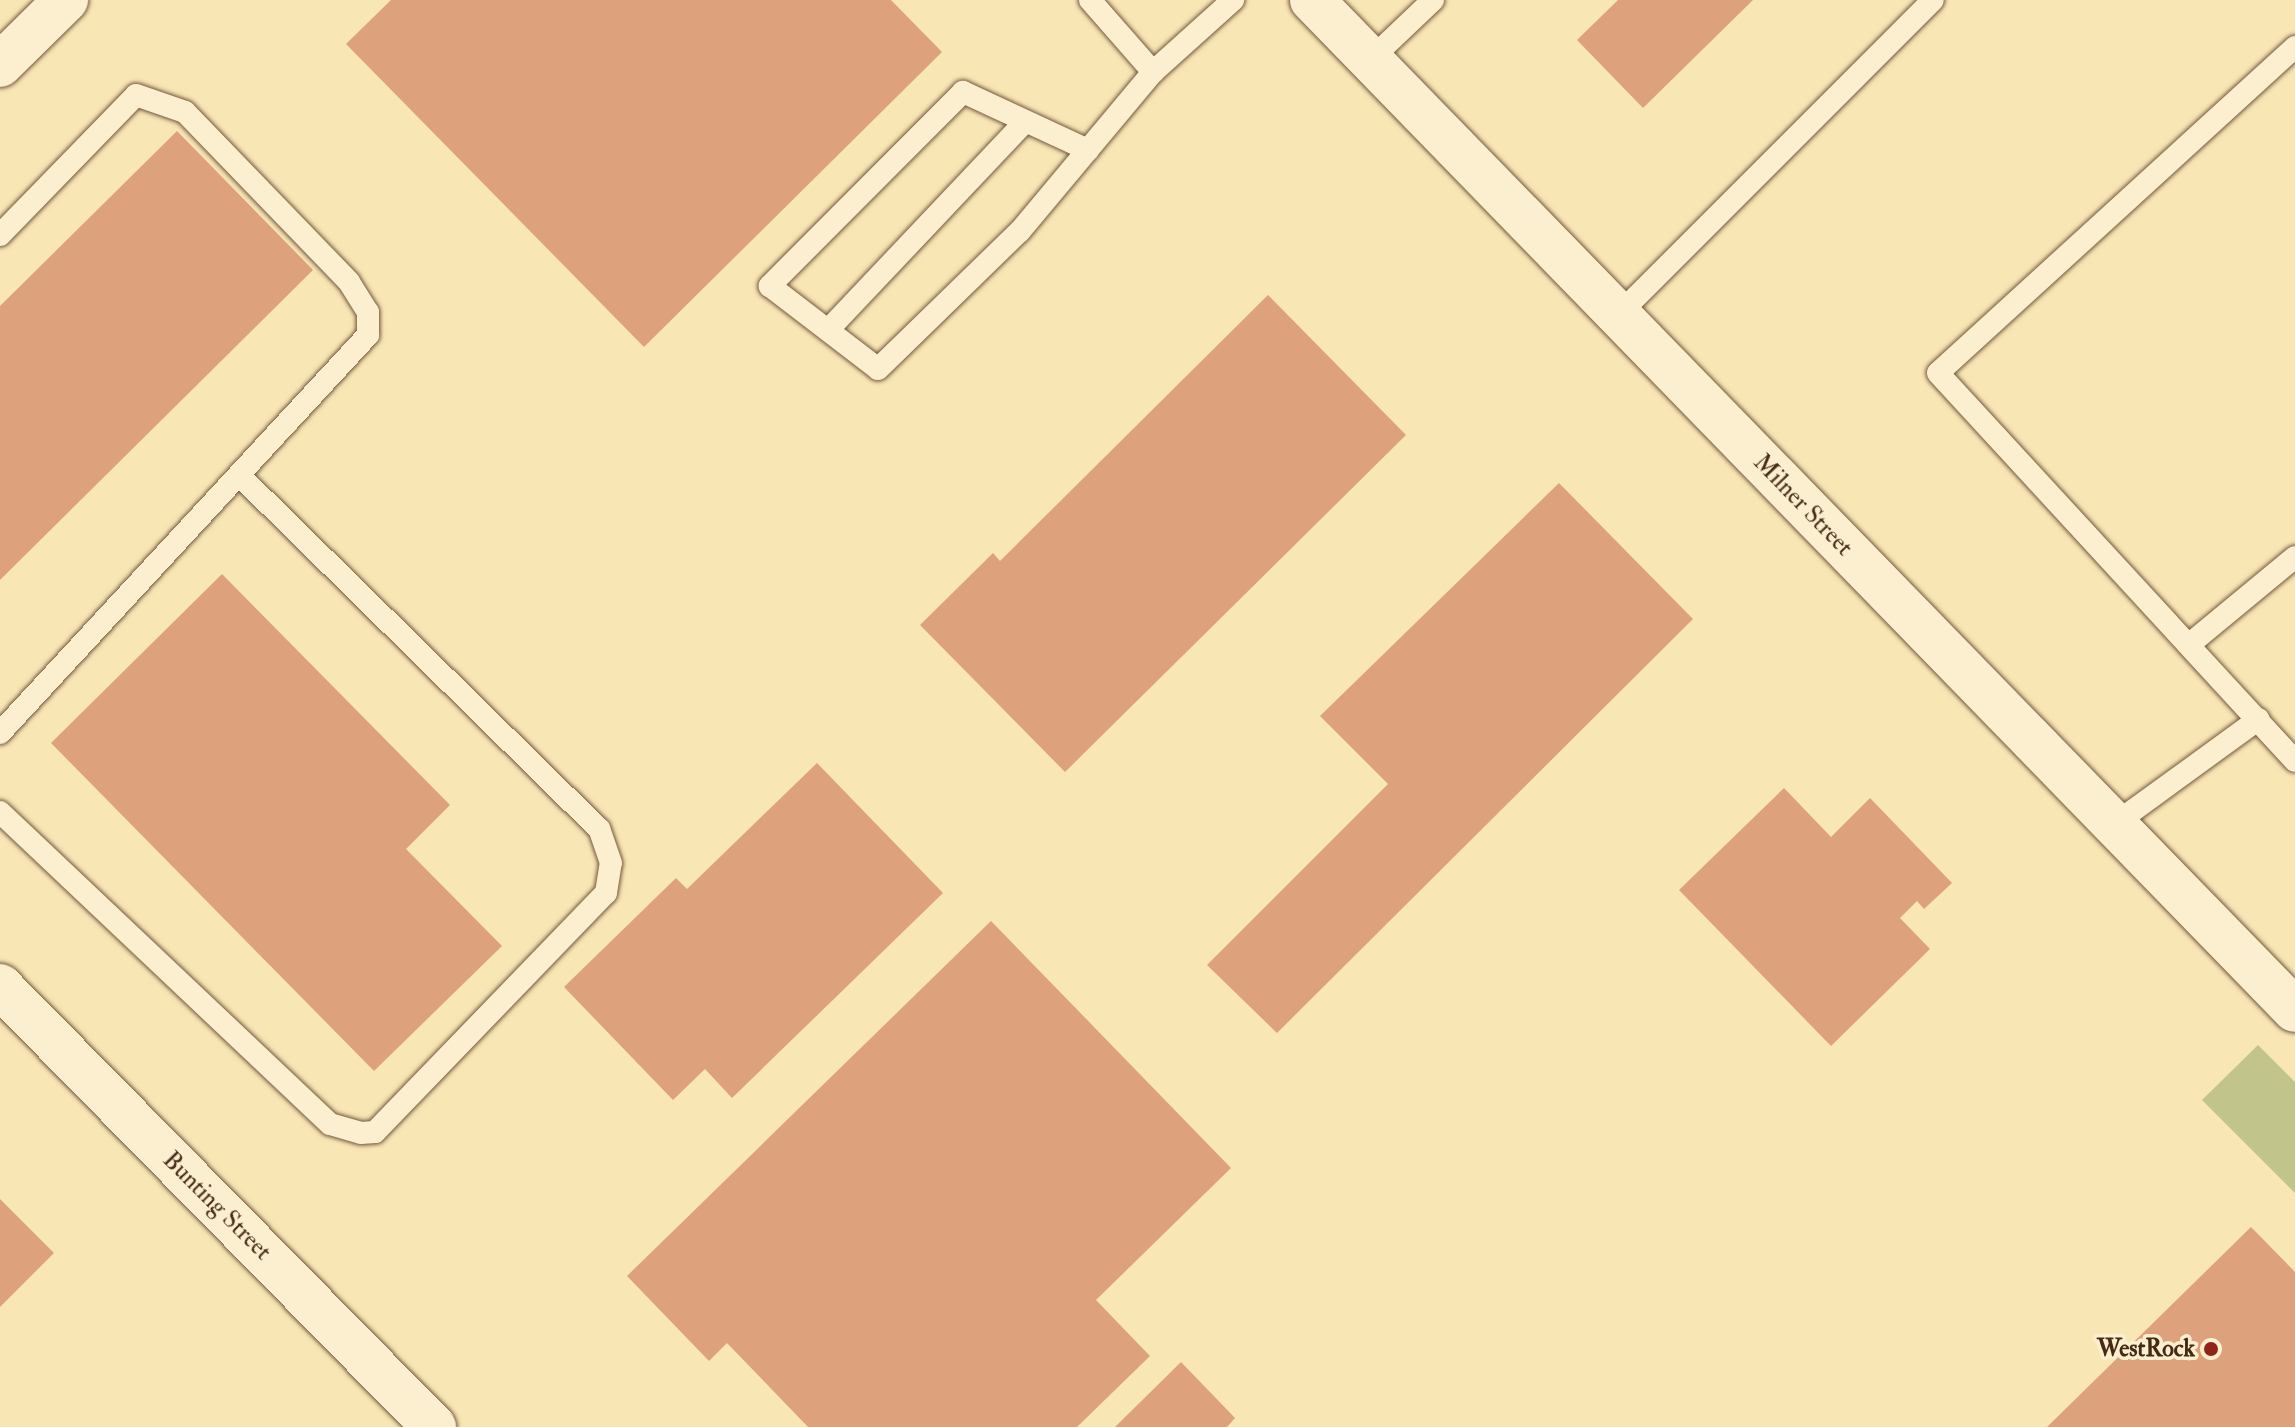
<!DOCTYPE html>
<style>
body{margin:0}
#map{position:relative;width:2295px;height:1427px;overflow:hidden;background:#f9e6b5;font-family:"IM FELL Double Pica",serif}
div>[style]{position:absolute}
.green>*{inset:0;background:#c1c48b}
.building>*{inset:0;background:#dda17c}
.roads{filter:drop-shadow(0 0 2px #73593d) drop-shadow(0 0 2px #73593d)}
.lane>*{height:22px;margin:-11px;padding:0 11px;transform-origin:11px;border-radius:11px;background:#fbefcf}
.street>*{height:44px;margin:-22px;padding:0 22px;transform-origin:22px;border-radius:22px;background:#fbefcf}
.dots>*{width:22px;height:22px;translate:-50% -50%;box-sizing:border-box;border:4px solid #fbefcf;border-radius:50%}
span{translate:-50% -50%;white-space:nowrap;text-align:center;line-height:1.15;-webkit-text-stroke:7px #fbefcf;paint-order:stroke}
.street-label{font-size:24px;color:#462a15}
.poi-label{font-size:24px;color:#462a15;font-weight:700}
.right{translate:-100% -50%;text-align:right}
</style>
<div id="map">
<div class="green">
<i style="clip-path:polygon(2258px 1045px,2295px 1082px,2295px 1193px,2202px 1100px)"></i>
</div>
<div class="building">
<i style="clip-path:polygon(391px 0,891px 0,942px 52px,644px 347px,346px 44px)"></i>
<i style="clip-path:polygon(1618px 0,1753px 0,1643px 108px,1577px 40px)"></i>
<i style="clip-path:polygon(177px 131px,313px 270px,0 580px,0 306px)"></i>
<i style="clip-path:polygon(1268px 295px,1406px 435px,1065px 772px,920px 625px,993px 553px,1000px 561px)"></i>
<i style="clip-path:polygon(1559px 483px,1693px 619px,1277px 1033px,1207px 965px,1388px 784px,1320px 716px)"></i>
<i style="clip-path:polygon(222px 574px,450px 805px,406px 849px,502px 946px,374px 1071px,51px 743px)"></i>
<i style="clip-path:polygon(817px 763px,943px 893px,732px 1098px,705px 1069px,673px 1100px,564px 987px,676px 878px,687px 889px)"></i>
<i style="clip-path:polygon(1784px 788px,1831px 837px,1870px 798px,1952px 883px,1924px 909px,1917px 901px,1900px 918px,1930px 949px,1831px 1046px,1679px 890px)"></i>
<i style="clip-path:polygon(991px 921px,1231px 1168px,1096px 1300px,1150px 1356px,1077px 1427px,808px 1427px,727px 1343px,709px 1361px,627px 1276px)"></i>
<i style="clip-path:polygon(0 1199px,54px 1253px,0 1307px)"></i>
<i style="clip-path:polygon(2251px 1227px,2295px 1272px,2295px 1427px,2047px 1427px)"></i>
<i style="clip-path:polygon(1181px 1362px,1235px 1418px,1227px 1427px,1115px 1427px)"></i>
</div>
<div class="roads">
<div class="lane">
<i style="left:1090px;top:0;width:96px;rotate:48.8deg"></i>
<i style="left:1153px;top:72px;width:108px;rotate:-42deg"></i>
<i style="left:2295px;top:47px;width:483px;rotate:137.6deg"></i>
<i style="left:1938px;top:373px;width:527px;rotate:47.38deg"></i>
<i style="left:1370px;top:60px;width:87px;rotate:-43.6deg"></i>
<i style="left:1088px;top:150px;width:138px;rotate:-155.1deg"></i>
<i style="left:963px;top:92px;width:274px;rotate:134.9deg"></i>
<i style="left:770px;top:286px;width:136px;rotate:37.5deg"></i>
<i style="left:878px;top:369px;width:198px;rotate:-44.2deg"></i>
<i style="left:1020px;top:231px;width:207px;rotate:-50.1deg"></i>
<i style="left:0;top:235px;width:195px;rotate:-45.8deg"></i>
<i style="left:136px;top:95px;width:52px;rotate:19.1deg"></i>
<i style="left:185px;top:112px;width:236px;rotate:46deg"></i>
<i style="left:349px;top:282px;width:36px;rotate:58deg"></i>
<i style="left:368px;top:312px;width:23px;rotate:90deg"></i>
<i style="left:368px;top:335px;width:542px;rotate:132.76deg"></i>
<i style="left:1618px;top:315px;width:445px;rotate:-45deg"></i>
<i style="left:828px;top:330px;width:285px;rotate:-46.6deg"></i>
<i style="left:2191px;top:643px;width:135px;rotate:-39.6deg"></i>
<i style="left:0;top:812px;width:454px;rotate:43.4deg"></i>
<i style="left:330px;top:1124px;width:32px;rotate:16deg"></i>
<i style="left:361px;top:1133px;width:14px;rotate:-4deg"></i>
<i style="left:375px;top:1132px;width:332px;rotate:-46deg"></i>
<i style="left:606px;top:893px;width:30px;rotate:-81deg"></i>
<i style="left:611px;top:863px;width:36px;rotate:-109deg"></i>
<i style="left:599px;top:829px;width:505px;rotate:-135.48deg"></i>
<i style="left:2113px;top:825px;width:180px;rotate:-36deg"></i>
</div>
<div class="street">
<i style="left:1312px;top:0;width:1409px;rotate:45.78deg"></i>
<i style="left:0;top:65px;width:93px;rotate:-44.6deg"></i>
<i style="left:0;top:986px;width:619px;rotate:45.46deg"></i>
</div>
</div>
<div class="dots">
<i style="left:2211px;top:1349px;background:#8f2418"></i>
</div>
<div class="street-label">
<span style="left:1803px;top:505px;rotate:46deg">Milner Street</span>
<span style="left:217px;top:1206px;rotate:45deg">Bunting Street</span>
</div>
<div class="poi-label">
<span class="right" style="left:2195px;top:1349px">WestRock</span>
</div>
</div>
